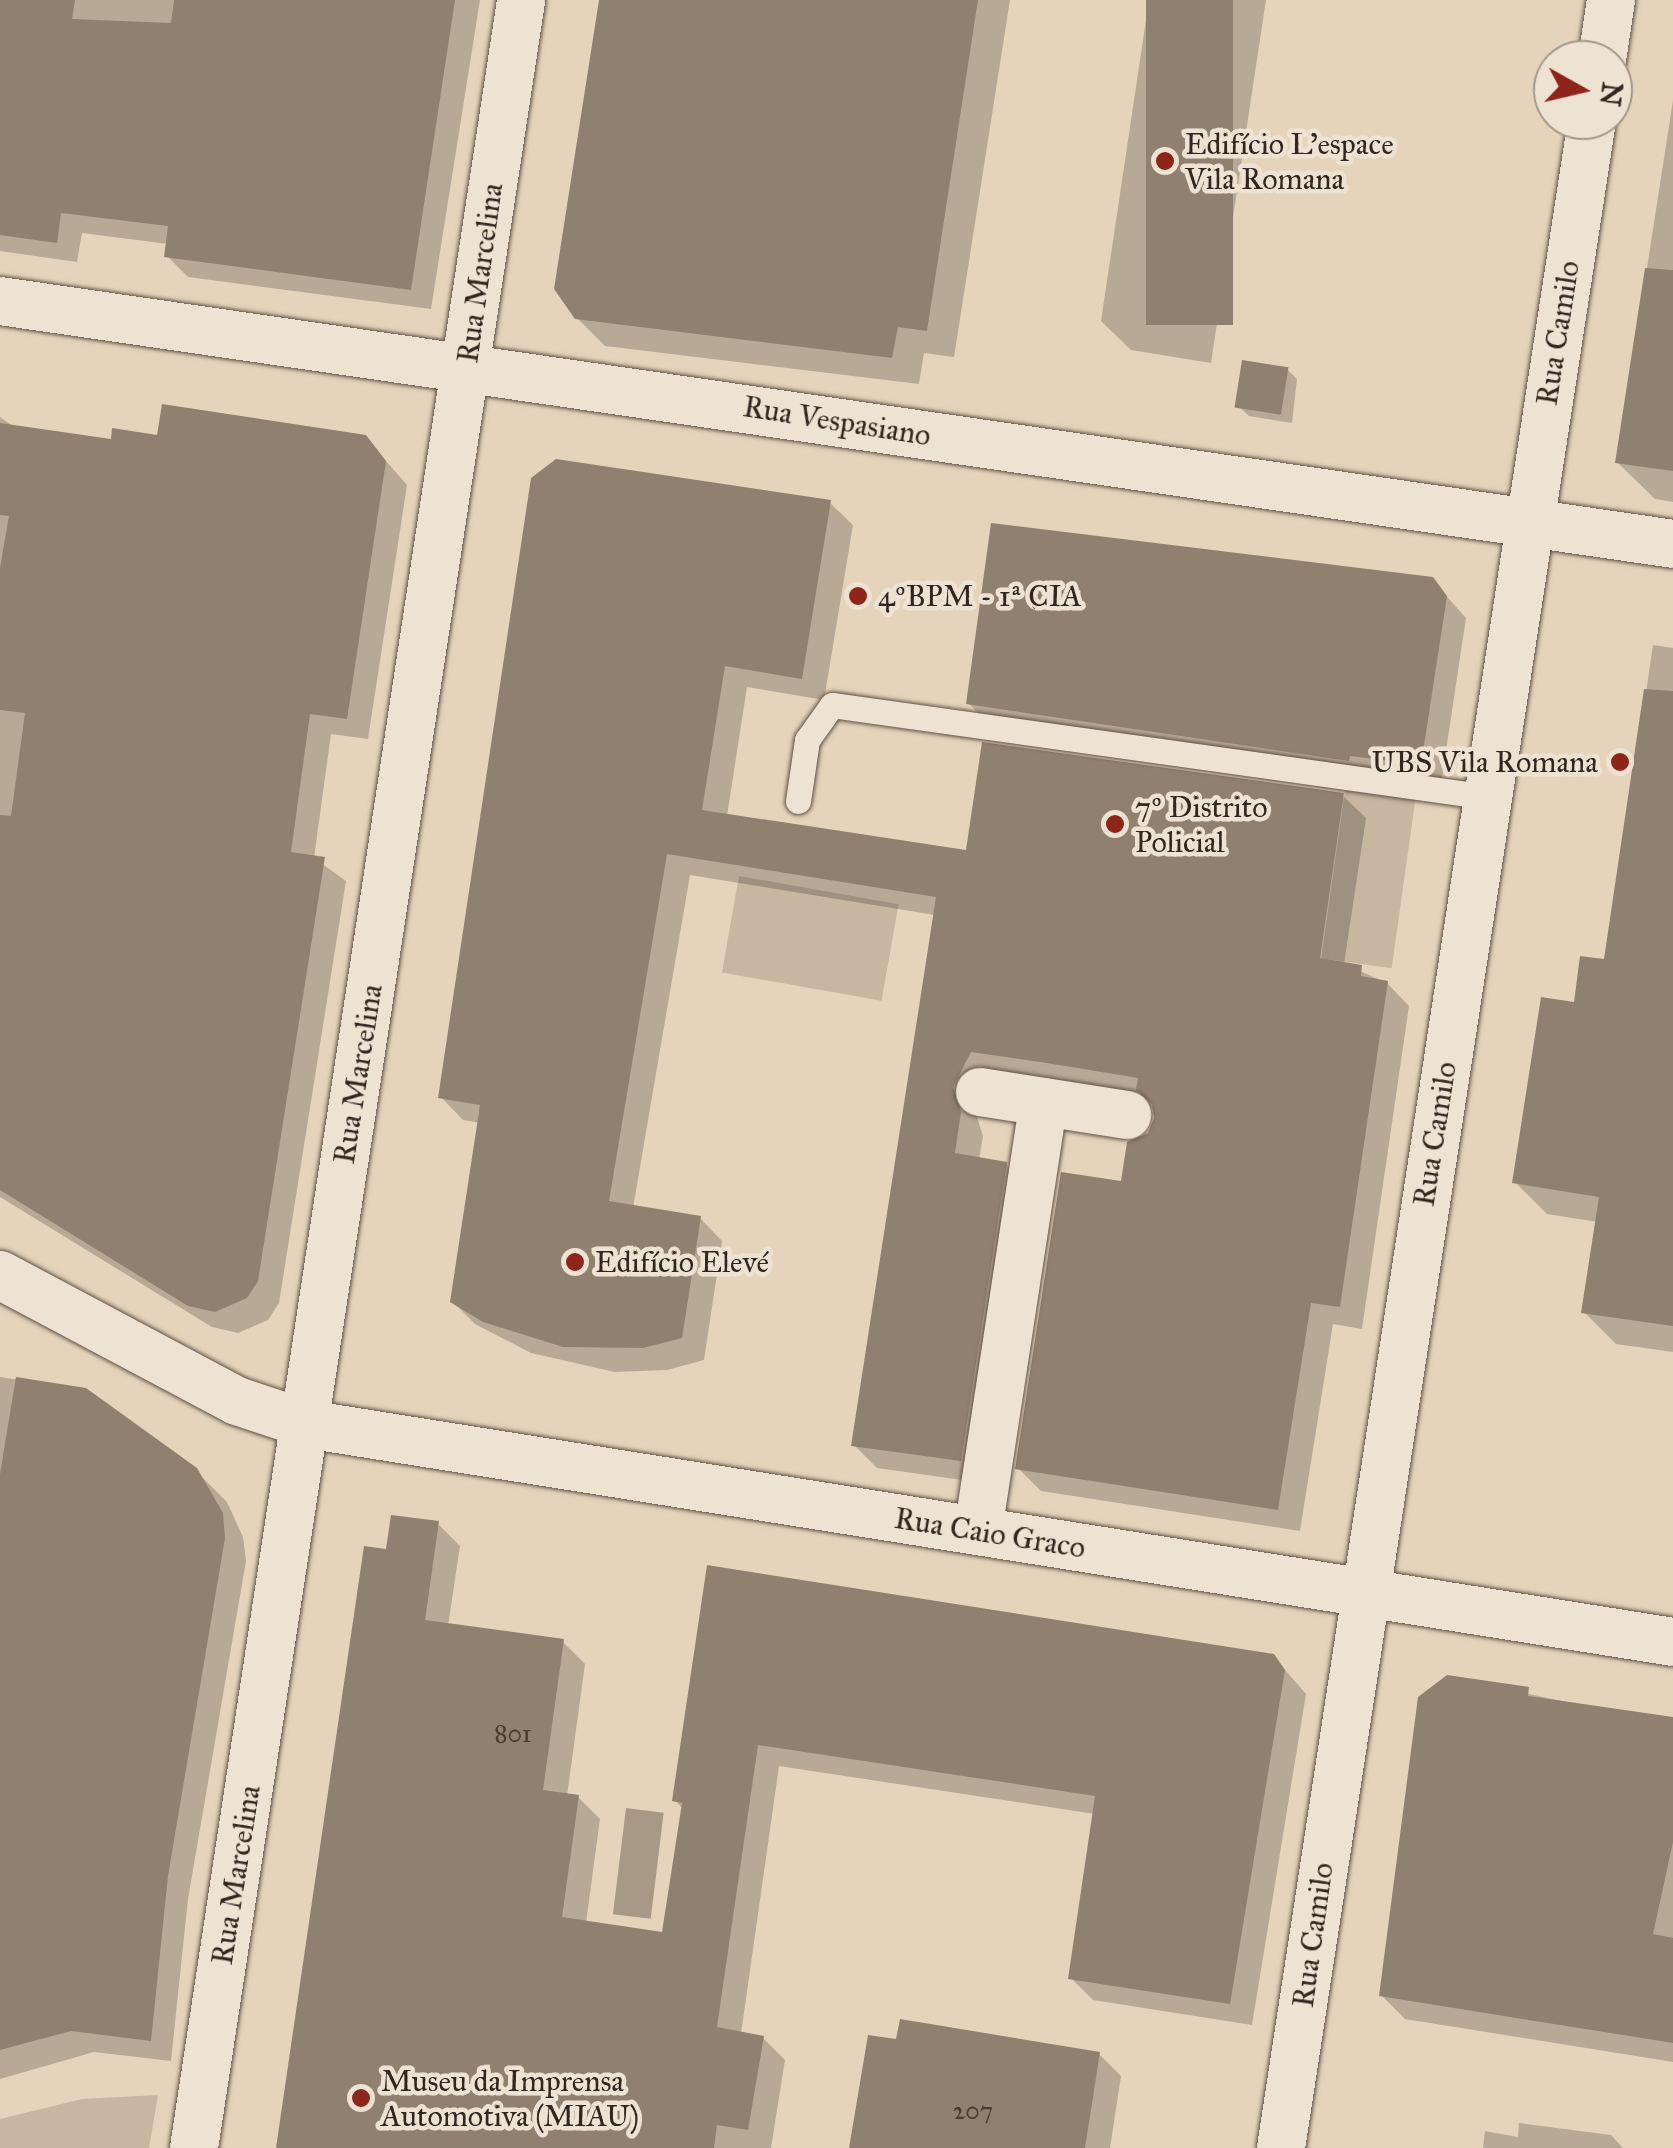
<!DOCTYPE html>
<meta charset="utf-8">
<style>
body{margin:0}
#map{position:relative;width:1673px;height:2148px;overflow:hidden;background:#e5d4bb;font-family:"IM FELL Great Primer",serif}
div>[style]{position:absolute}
.green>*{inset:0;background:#c7b6a0;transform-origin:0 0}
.water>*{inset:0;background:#a89886;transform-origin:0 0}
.shadow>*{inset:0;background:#0003}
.building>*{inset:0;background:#908070;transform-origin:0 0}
.roads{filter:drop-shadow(0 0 2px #605146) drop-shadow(0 0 2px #605146)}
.service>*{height:25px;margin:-12.5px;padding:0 12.5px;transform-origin:12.5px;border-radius:12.5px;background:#eee3d3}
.minor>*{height:48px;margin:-24px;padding:0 24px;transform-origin:24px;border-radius:24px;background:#eee3d3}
.dots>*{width:28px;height:28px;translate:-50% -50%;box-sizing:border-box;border:5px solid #eee3d3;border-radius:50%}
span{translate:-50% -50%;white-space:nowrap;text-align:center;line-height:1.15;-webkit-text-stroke:9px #eee3d3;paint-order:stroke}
.number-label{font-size:25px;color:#4a3c33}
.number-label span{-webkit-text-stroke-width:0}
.poi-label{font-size:30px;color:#33251f}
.left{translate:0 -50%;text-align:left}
.right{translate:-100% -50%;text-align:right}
.street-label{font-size:30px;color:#33251f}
.north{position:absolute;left:1533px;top:40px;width:100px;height:100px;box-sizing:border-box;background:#eee3d3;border:2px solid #a3978b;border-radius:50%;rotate:98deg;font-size:28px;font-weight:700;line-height:40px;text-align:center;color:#33251f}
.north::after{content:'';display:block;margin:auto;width:35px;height:45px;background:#8f2418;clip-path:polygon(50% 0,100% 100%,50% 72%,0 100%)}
</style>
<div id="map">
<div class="green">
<i style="left:1345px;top:790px;width:71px;height:170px;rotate:8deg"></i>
<i style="left:739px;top:876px;width:162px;height:98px;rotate:10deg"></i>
<i style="clip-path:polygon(158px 2095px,149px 2148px,0 2148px,0 2119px,82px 2099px)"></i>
</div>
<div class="water">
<i style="left:626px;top:1808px;width:38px;height:107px;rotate:7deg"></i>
</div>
<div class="shadow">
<i style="clip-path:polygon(0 0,480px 0,431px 309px,188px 277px,167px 256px,168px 244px,82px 233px,77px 262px,0 251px)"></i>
<i style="clip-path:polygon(602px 0,1010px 0,954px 357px,924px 353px,919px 384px,605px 346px,577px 318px)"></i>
<i style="clip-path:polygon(1149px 0,1266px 0,1211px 363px,1131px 350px,1101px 321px)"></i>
<i style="clip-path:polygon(1673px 100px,1673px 502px,1655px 499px,1617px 462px)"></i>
<i style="clip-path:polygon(1287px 369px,1297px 379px,1292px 423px,1249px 416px,1239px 407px)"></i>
<i style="clip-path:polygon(0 417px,16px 428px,113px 442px,365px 437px,407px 485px,368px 739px,331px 734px,314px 858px,346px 881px,279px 1303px,268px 1320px,238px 1333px,212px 1327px,0 1197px)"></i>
<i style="clip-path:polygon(830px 503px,853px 525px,824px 700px,747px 687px,727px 816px,968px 853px,1343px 796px,1366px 818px,1344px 964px,1387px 983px,1409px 1006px,1362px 1329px,1333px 1324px,1300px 1531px,1041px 1491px,1018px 1468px,1123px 1184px,1157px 1119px,1146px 1097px,1071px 1084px,975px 1111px,983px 1136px,979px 1160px,1006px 1164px,1028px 1187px,983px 1483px,877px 1468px,854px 1445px,935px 915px,690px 875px,633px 1208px,700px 1218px,722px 1241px,704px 1360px,667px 1370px,615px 1372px,531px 1353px,475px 1324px,452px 1301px,480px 1123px,463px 1120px,441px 1097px)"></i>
<i style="clip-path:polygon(1432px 580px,1466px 618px,1441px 784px,989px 723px,968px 703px)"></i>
<i style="clip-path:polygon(1653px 645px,1673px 648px,1673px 1352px,1616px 1344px,1584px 1312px,1598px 1222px,1547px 1214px,1515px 1182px,1576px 1005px,1606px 962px)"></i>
<i style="clip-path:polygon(0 1377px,85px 1390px,204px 1479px,227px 1502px,243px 1537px,246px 1561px,188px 1899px,171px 2061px,94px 2052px,0 2079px)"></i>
<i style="clip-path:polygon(438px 1524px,460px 1546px,448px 1626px,563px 1642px,585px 1664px,567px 1796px,578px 1797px,600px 1819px,586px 1923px,664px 1934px,683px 1809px,675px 1800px,709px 1568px,1273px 1656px,1306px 1694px,1252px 2025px,1093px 2000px,1071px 1978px,1095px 1814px,779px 1766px,741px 2034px,763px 2038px,785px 2060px,771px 2148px,277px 2148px,388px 1552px)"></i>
<i style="clip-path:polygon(1448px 1677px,1595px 1708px,1673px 1751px,1673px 2062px,1405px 2019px,1381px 1995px)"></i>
<i style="clip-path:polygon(1099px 2054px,1121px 2076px,1110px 2148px,852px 2148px)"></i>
<i style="clip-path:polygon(1519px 2123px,1611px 2135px,1623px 2148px,1483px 2148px,1485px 2131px,1518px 2137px)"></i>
</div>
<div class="building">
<i style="clip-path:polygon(0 0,75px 0,72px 19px,171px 23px,174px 0,455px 0,411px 290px,164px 257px,168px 226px,61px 213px,57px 243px,0 235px)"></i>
<i style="clip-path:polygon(599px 0,978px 0,927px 331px,898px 327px,892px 358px,575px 319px,554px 289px)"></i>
<i style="left:1146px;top:0;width:87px;height:325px"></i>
<i style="clip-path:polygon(1645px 268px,1673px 270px,1673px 471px,1615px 463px)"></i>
<i style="left:1242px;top:360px;width:47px;height:48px;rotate:9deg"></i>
<i style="clip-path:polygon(162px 404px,366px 435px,386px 461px,347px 719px,310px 714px,291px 852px,325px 857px,258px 1281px,247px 1298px,215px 1312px,188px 1306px,0 1190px,0 815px,11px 816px,25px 713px,0 710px,0 568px,9px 516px,0 515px,0 423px,111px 439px,112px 428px,157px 435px)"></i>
<i style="clip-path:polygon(556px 459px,831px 500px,802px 679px,725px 666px,702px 810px,966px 850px,982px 742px,1344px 793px,1320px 958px,1362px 965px,1361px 976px,1388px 981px,1340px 1307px,1311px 1303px,1278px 1510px,1015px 1469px,1061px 1172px,1121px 1181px,1127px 1142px,1148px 1133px,1154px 1118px,1152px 1104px,1136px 1090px,1138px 1078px,1047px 1063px,971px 1052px,953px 1087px,961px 1112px,955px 1153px,1007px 1162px,961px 1461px,851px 1446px,936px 897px,667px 854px,609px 1201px,701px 1216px,682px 1338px,643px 1348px,563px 1347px,483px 1322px,450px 1302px,480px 1105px,438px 1098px,531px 478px)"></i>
<i style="clip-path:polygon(991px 523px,1433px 577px,1447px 596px,1421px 765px,1350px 756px,1349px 761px,966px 704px)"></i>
<i style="clip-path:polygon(1644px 689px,1673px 691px,1673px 1326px,1581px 1313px,1599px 1197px,1512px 1183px,1541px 997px,1574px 1002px,1580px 956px,1604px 959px)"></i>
<i style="clip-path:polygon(16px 1377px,86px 1388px,197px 1468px,223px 1513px,225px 1538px,168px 1876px,151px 2041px,71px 2031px,0 2050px,0 1474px)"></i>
<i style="clip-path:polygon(391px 1515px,439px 1521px,425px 1620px,564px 1639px,543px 1790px,579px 1795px,562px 1917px,662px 1932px,682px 1803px,672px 1801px,707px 1565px,1274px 1654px,1285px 1670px,1230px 2004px,1068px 1979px,1095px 1796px,758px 1745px,717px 2027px,764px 2036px,748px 2130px,717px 2125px,714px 2148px,276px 2148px,364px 1546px,386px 1549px)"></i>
<i style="clip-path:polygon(1447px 1675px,1529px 1687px,1528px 1696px,1673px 1717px,1673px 1842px,1653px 1934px,1673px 1938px,1673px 2043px,1379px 1996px,1418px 1697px)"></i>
<i style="clip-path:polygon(900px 2019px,1100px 2052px,1085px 2148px,849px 2148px,868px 2035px,896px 2039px)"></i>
</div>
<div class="roads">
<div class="service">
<i style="left:798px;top:801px;width:62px;rotate:-81.6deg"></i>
<i style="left:807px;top:740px;width:43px;rotate:-54.5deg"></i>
<i style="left:832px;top:705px;width:662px;rotate:7.98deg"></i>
</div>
<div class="minor">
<i style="left:1602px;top:60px;width:61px;rotate:-81.5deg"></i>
<i style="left:0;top:301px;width:1691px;rotate:8.26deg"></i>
<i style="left:980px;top:1092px;width:149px;rotate:8.9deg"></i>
<i style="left:0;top:1275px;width:268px;rotate:28deg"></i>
<i style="left:237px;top:1401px;width:73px;rotate:18.4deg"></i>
<i style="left:306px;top:1424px;width:1384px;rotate:9.06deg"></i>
<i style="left:978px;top:1531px;width:434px;rotate:-81.3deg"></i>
<i style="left:194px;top:2148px;width:2173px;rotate:-81.34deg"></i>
<i style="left:1281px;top:2148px;width:2052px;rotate:-81.28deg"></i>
</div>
</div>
<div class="dots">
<i style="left:1165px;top:161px;background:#8f2418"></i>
<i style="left:858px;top:596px;background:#8f2418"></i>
<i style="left:1620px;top:762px;background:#8f2418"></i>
<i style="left:1115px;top:824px;background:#8f2418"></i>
<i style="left:575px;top:1262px;background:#8f2418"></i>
<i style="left:361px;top:2098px;background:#8f2418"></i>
</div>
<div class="number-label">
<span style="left:513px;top:1734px">801</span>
<span style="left:973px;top:2111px">207</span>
</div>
<div class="poi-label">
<span class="left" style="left:1185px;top:161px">Edifício L'espace<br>Vila Romana</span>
<span class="left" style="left:878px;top:596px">4ºBPM - 1ª CIA</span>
<span class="right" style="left:1598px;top:762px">UBS Vila Romana</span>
<span class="left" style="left:1135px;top:824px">7º Distrito<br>Policial</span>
<span class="left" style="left:595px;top:1262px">Edifício Elevé</span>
<span class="left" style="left:381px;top:2098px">Museu da Imprensa<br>Automotiva (MIAU)</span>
</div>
<div class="street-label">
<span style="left:480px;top:273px;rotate:-82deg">Rua Marcelina</span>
<span style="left:1558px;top:333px;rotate:-81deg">Rua Camilo</span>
<span style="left:837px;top:421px;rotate:9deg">Rua Vespasiano</span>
<span style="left:358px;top:1074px;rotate:-81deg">Rua Marcelina</span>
<span style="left:1435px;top:1134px;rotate:-81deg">Rua Camilo</span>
<span style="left:990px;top:1533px;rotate:9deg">Rua Caio Graco</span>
<span style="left:236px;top:1875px;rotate:-81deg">Rua Marcelina</span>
<span style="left:1313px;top:1935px;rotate:-82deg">Rua Camilo</span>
</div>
<div class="north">N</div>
</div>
